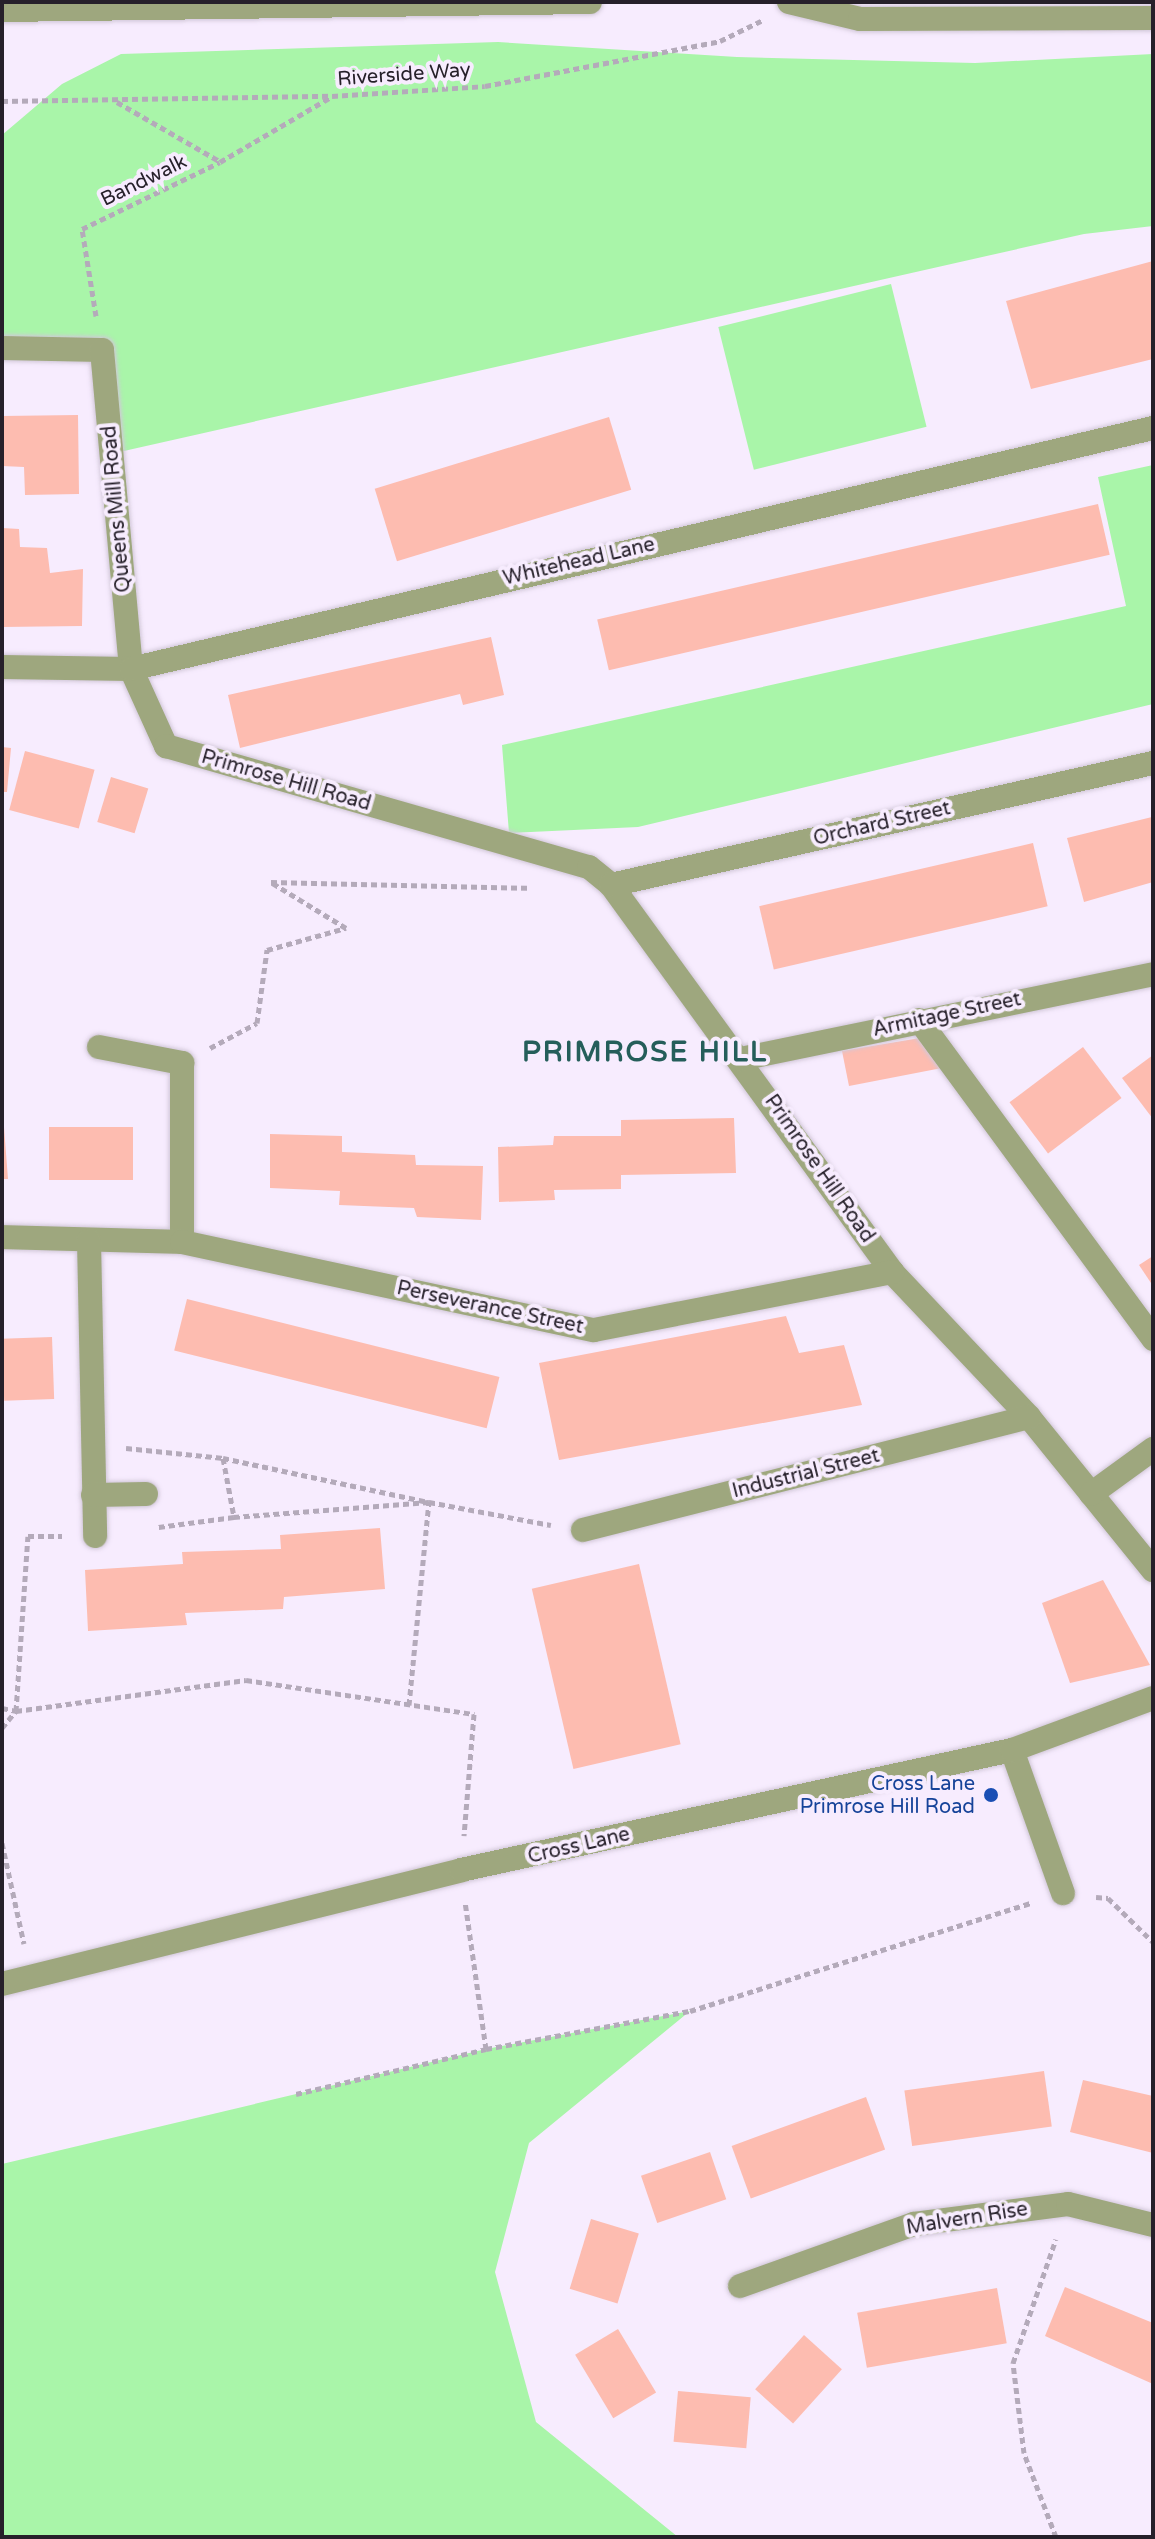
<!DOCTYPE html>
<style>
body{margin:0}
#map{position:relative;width:1155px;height:2539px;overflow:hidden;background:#f7ecfe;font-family:"Varela Round",sans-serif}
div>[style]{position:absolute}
.green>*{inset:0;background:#a9f5a9;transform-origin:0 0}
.building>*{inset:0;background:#fdbcb0;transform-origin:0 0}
.path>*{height:5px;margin-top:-2.5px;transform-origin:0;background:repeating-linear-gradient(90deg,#b4aaba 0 6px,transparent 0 10px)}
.roads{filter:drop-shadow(0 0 2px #d1c7d8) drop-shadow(0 0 2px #d1c7d8)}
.minor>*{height:24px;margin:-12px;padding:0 12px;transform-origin:12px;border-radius:12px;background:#9ea77e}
.dots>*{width:22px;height:22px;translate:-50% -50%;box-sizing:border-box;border:4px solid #f7ecfe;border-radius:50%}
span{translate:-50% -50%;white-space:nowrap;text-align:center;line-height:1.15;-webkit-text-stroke:8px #f7ecfe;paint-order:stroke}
.street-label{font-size:20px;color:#26202a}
.transit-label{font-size:20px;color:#164399}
.right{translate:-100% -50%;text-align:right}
.district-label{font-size:28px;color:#255e5a;font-weight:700;letter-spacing:2px}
.frame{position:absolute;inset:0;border:4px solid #26202a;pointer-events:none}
</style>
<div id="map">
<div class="green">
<i style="clip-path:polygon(498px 42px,737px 57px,975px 63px,1153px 54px,1153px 226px,1084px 234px,115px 453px,107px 348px,2px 342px,2px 135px,62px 84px,121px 54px)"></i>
<i style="left:891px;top:284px;width:147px;height:178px;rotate:76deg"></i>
<i style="clip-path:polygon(1153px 465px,1153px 704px,638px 827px,509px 833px,502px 745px,1126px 606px,1098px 477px)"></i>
<i style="clip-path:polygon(690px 2011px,529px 2143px,495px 2272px,536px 2422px,678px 2537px,2px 2537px,2px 2164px,486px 2049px)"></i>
</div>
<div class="building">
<i style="clip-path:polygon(1153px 261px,1153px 359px,1031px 389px,1006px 301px)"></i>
<i style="clip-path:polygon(78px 415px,79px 494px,25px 495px,24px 467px,2px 466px,2px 416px)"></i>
<i style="left:609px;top:417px;width:76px;height:245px;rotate:73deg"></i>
<i style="left:1098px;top:504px;width:52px;height:514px;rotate:77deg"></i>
<i style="clip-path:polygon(2px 528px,19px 529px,20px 547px,47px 548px,50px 573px,83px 569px,82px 626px,2px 627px)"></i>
<i style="clip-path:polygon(491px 637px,504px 695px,463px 705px,460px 694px,240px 748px,228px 695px)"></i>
<i style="clip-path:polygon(2px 747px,11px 748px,7px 792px,2px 792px)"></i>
<i style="left:25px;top:751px;width:72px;height:61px;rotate:15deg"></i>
<i style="left:111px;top:777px;width:39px;height:47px;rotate:17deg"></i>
<i style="clip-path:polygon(1152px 817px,1153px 882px,1084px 902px,1067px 838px)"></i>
<i style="left:1033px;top:843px;width:65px;height:281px;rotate:77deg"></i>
<i style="clip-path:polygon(926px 1037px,947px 1067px,849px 1086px,842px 1051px)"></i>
<i style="left:1083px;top:1047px;width:64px;height:92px;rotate:53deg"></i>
<i style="clip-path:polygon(1153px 1055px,1153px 1119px,1122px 1078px)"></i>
<i style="clip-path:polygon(734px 1118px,736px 1173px,621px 1175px,621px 1189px,554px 1190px,555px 1200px,499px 1202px,498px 1147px,553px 1145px,554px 1136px,621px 1136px,621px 1120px)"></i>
<i style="clip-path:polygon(2px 1127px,4px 1127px,8px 1179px,2px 1179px)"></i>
<i style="left:49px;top:1127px;width:84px;height:53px"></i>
<i style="clip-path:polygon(270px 1134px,342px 1136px,342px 1152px,415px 1155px,416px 1165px,483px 1166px,481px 1220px,417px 1217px,414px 1208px,339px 1205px,340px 1191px,270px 1188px)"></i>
<i style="clip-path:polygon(1153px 1256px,1153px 1286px,1139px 1265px)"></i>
<i style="left:187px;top:1299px;width:322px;height:53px;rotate:14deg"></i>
<i style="clip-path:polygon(786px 1316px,799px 1353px,844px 1345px,862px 1405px,559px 1460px,539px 1363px)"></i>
<i style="left:52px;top:1337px;width:62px;height:50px;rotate:88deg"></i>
<i style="clip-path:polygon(380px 1528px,385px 1589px,284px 1597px,283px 1609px,185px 1613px,187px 1625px,88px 1631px,85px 1570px,183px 1564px,182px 1552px,281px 1549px,280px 1535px)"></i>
<i style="left:639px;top:1564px;width:185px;height:110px;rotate:77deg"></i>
<i style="clip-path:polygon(1103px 1580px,1150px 1665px,1070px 1683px,1042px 1603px)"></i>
<i style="left:1044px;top:2071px;width:56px;height:141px;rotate:82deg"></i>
<i style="clip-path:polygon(1083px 2080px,1153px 2096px,1153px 2153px,1070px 2132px)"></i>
<i style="left:866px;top:2097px;width:56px;height:143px;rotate:70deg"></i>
<i style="left:710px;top:2152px;width:50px;height:73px;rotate:71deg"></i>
<i style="left:591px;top:2219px;width:50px;height:73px;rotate:17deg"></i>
<i style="clip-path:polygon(1065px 2287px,1153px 2323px,1153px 2384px,1045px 2336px)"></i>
<i style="left:997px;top:2288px;width:56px;height:142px;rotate:80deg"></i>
<i style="left:618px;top:2329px;width:74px;height:50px;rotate:59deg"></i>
<i style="left:804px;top:2335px;width:51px;height:73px;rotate:42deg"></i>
<i style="left:678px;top:2391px;width:73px;height:51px;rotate:5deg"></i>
</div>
<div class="path">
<i style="left:2px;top:101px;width:330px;rotate:-0.9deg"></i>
<i style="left:332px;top:96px;width:153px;rotate:-3.7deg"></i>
<i style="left:485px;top:86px;width:239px;rotate:-10.8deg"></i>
<i style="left:720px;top:41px;width:46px;rotate:-26deg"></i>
<i style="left:117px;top:102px;width:118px;rotate:30deg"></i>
<i style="left:96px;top:316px;width:88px;rotate:-99.1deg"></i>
<i style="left:82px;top:229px;width:153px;rotate:-25.9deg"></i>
<i style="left:220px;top:162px;width:129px;rotate:-30.4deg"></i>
<i style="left:210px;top:1048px;width:53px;rotate:-28deg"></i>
<i style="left:257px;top:1023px;width:74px;rotate:-82.2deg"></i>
<i style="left:267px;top:950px;width:82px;rotate:-15.6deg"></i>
<i style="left:346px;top:928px;width:88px;rotate:-148.5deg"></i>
<i style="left:271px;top:882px;width:257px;rotate:1.3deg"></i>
<i style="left:126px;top:1448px;width:98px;rotate:5.9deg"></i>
<i style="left:223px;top:1458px;width:60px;rotate:79.4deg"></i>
<i style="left:234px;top:1517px;width:76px;rotate:172.4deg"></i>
<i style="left:223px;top:1458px;width:211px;rotate:12.1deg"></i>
<i style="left:429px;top:1502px;width:196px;rotate:175.6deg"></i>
<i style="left:409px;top:1705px;width:204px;rotate:-84.4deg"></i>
<i style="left:429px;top:1502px;width:124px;rotate:10.7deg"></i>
<i style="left:2px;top:1708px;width:14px;rotate:12deg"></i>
<i style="left:16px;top:1711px;width:175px;rotate:-86.1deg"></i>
<i style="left:28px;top:1536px;width:34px"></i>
<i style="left:2px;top:1728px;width:22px;rotate:-51deg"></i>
<i style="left:16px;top:1711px;width:232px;rotate:-7.7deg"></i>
<i style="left:246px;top:1680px;width:231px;rotate:8.5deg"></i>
<i style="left:474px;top:1714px;width:122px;rotate:94.7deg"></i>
<i style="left:2px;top:1843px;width:103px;rotate:77.7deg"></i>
<i style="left:1096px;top:1897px;width:12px;rotate:5deg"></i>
<i style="left:1108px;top:1898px;width:63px;rotate:44.4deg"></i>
<i style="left:486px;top:2049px;width:208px;rotate:-10.6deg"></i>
<i style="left:690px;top:2011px;width:358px;rotate:-17.6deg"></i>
<i style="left:296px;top:2094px;width:195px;rotate:-13.3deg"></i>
<i style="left:486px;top:2049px;width:148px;rotate:-98.1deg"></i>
<i style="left:1056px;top:2537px;width:90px;rotate:-110.9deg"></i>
<i style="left:1024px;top:2453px;width:91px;rotate:-97deg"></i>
<i style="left:1013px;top:2363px;width:131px;rotate:-70.9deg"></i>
</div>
<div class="roads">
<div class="minor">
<i style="left:789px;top:2px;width:73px;rotate:13.5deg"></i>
<i style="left:860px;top:19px;width:293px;rotate:-0.2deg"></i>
<i style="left:2px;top:10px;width:588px;rotate:-0.78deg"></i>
<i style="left:2px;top:348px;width:100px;rotate:1.1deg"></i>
<i style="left:102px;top:350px;width:320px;rotate:84.8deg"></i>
<i style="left:131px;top:669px;width:85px;rotate:65.6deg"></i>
<i style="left:166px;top:746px;width:440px;rotate:16deg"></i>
<i style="left:589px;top:867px;width:28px;rotate:39deg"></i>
<i style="left:611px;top:885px;width:478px;rotate:54deg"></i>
<i style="left:892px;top:1272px;width:199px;rotate:46.6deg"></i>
<i style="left:1029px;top:1417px;width:197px;rotate:51deg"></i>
<i style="left:2px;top:667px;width:129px;rotate:0.9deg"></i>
<i style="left:131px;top:669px;width:1050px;rotate:-13.27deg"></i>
<i style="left:611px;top:885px;width:556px;rotate:-12.69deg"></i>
<i style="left:919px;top:1020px;width:396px;rotate:53.7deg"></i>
<i style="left:99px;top:1047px;width:85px;rotate:10.9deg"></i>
<i style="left:182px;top:1063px;width:179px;rotate:90deg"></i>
<i style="left:740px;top:1059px;width:422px;rotate:-11.6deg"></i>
<i style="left:2px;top:1237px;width:180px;rotate:1.6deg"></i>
<i style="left:182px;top:1242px;width:421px;rotate:12.1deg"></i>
<i style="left:594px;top:1330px;width:304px;rotate:-11deg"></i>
<i style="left:89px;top:1241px;width:295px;rotate:88.8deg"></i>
<i style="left:1091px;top:1494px;width:77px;rotate:-36deg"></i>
<i style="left:93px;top:1495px;width:53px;rotate:-1.1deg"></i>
<i style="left:583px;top:1530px;width:460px;rotate:-14.2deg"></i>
<i style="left:1012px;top:1750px;width:152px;rotate:70.4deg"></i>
<i style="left:2px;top:1984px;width:473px;rotate:-13.9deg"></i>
<i style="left:461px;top:1870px;width:564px;rotate:-12.29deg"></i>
<i style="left:1012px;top:1750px;width:150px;rotate:-20.2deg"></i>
<i style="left:740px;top:2286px;width:185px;rotate:-19.6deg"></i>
<i style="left:914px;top:2224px;width:155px;rotate:-7.4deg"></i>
<i style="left:1068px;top:2204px;width:88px;rotate:13.9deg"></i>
</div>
</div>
<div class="dots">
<i style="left:991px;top:1795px;background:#1a4fb4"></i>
</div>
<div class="street-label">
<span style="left:404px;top:75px;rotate:-4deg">Riverside Way</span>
<span style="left:144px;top:181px;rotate:-26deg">Bandwalk</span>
<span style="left:117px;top:509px;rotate:-95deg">Queens Mill Road</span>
<span style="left:579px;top:562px;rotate:-13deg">Whitehead Lane</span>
<span style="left:286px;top:781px;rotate:16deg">Primrose Hill Road</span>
<span style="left:882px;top:824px;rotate:-13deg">Orchard Street</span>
<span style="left:947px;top:1015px;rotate:-12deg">Armitage Street</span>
<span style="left:819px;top:1169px;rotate:55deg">Primrose Hill Road</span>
<span style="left:490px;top:1308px;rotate:12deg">Perseverance Street</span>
<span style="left:806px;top:1474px;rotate:-14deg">Industrial Street</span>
<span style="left:579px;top:1846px;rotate:-13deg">Cross Lane</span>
<span style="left:967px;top:2219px;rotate:-9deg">Malvern Rise</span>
</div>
<div class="transit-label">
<span class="right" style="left:975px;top:1796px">Cross Lane<br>Primrose Hill Road</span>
</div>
<div class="district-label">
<span style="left:645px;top:1052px">PRIMROSE HILL</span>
</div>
<div class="frame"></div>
</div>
